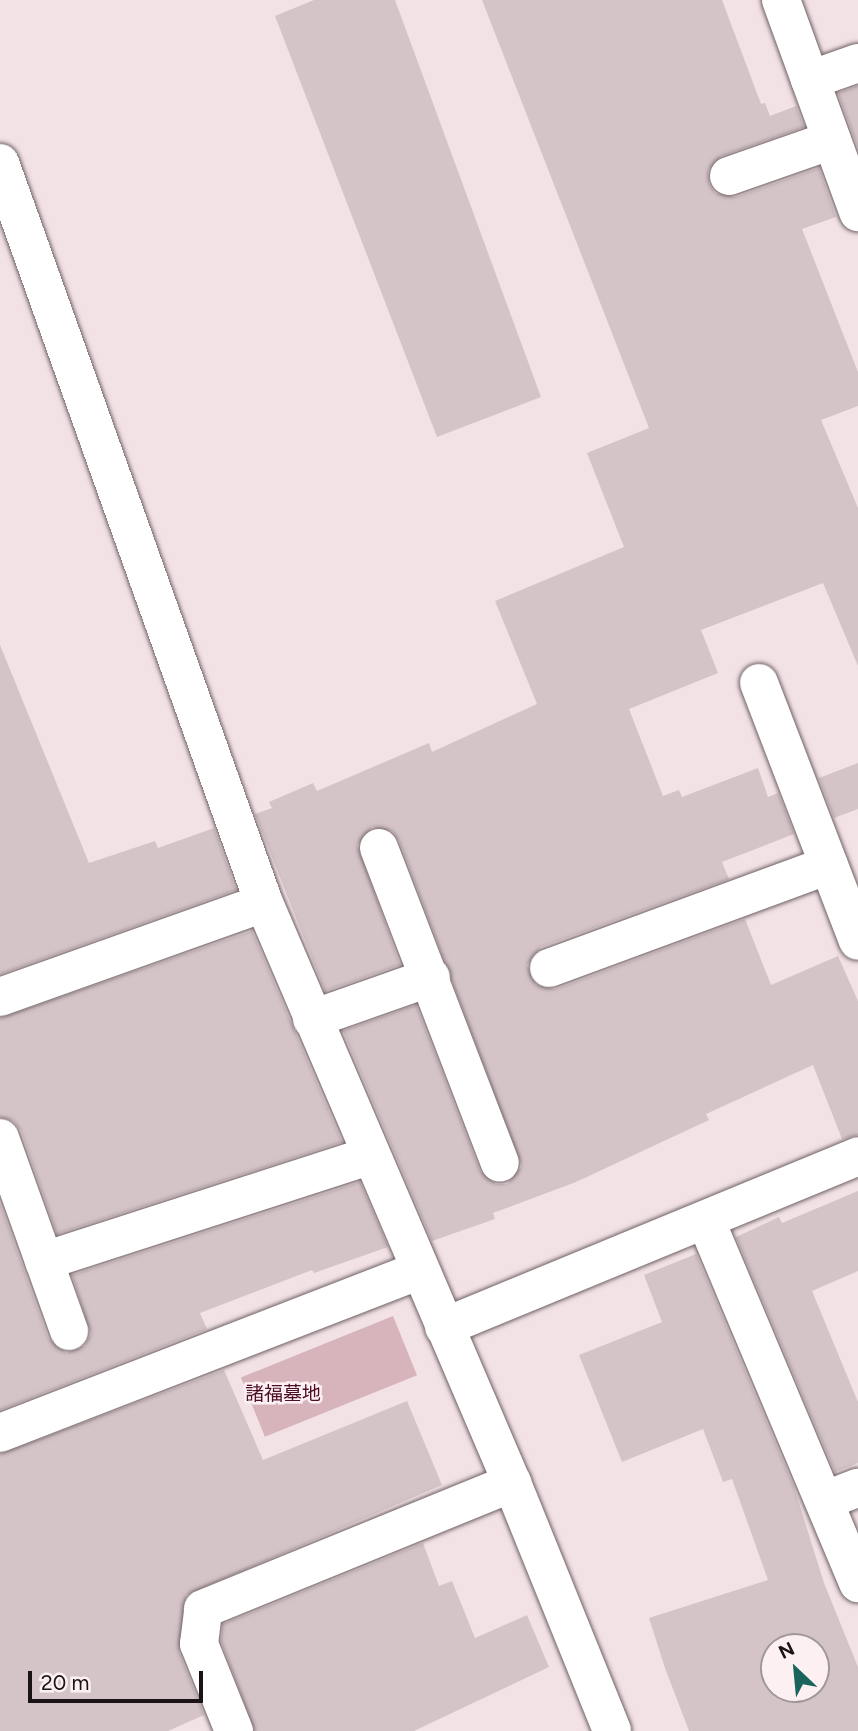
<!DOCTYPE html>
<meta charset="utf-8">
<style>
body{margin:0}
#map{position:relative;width:858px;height:1731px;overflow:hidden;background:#f2e2e5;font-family:Figtree,"Noto Sans JP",sans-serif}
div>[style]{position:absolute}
.green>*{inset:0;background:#d7b3bb;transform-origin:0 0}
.building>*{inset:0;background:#d4c4c8}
.roads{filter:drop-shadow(0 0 2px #6f6164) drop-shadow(0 0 2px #6f6164)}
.minor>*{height:38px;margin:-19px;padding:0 19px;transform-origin:19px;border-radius:19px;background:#fff}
span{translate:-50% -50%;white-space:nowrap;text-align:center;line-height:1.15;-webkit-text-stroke:5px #fdf0f3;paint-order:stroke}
.park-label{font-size:19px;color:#4d0e25}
.north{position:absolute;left:760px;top:1633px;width:70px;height:70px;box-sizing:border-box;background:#fdf0f3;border:2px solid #a2989b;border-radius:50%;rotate:334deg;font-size:19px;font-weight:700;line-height:28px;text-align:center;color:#1a1416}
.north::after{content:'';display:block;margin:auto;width:24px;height:32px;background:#19645b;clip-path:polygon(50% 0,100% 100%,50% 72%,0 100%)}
.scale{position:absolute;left:28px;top:1671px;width:175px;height:32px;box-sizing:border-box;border:4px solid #1a1416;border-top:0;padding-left:9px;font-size:21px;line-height:24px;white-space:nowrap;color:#1a1416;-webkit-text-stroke:5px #fdf0f3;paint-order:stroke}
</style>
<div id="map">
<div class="green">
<i style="left:393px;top:1316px;width:64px;height:164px;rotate:68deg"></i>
</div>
<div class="building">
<i style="clip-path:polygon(314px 0,395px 0,541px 397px,437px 437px,275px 16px)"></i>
<i style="clip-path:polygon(482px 0,722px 0,761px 104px,765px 103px,770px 116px,796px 106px,804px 127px,721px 156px,708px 171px,709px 184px,715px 193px,736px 197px,819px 168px,836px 217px,802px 229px,858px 372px,858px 406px,821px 420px,858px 508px,858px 666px,823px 583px,701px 630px,718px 673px,629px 709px,663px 796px,679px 790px,682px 797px,758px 768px,768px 797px,778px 793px,794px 834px,722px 862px,729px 879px,541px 947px,527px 965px,536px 985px,556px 989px,745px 919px,771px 985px,838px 956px,858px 1001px,858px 1135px,842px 1139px,813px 1065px,706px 1114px,709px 1120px,576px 1182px,493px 1213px,495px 1219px,432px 1241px,343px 1031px,416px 1005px,480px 1171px,496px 1184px,507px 1184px,522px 1166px,399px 840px,392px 831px,372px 827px,357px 845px,400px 965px,325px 991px,255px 814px,272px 808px,269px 802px,313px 783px,317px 791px,429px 743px,432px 752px,537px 704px,495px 601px,624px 547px,587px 453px,649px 428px)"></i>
<i style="clip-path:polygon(858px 86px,858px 148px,838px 93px)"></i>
<i style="clip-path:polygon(0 645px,89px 863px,155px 841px,158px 848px,214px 828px,236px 890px,0 974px)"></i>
<i style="clip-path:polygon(858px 763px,858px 809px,834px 818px,819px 778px)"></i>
<i style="clip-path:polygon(252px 931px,342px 1142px,57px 1234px,21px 1131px,14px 1121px,0 1117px,0 1018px)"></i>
<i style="clip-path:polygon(360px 1182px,388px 1247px,314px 1273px,312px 1270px,200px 1313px,207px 1329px,0 1410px,0 1203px,48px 1338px,66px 1353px,85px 1346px,91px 1334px,72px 1275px)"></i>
<i style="clip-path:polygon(858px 1191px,858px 1271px,812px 1291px,858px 1402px,858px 1463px,835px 1472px,736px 1237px,779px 1217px,782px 1223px)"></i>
<i style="clip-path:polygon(evenodd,696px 1254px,794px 1487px,824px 1583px,858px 1667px,858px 1731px,689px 1731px,665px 1668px,649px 1618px,768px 1580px,732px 1479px,723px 1482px,703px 1429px,622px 1462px,579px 1355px,662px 1322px,644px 1275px,696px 1254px,774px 1647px,816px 1647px,816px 1689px,774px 1689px,774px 1647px)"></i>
<i style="clip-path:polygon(224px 1370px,263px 1460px,407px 1401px,442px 1485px,186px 1595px,179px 1652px,204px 1715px,168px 1731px,0 1731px,0 1454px)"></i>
<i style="clip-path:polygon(423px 1543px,439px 1586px,452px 1581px,475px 1638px,527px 1615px,549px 1667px,414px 1731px,255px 1731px,221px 1641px,223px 1624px)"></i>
</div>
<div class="roads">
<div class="minor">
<i style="left:781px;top:0;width:226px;rotate:70deg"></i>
<i style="left:810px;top:80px;width:51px;rotate:-19.5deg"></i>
<i style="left:0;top:163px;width:786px;rotate:70.37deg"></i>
<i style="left:264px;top:903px;width:631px;rotate:66.85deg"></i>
<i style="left:512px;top:1483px;width:267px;rotate:68deg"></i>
<i style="left:729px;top:176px;width:109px;rotate:-19.3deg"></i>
<i style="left:759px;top:683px;width:276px;rotate:69deg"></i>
<i style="left:379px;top:848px;width:337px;rotate:69deg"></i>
<i style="left:549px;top:968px;width:298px;rotate:-20.2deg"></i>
<i style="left:0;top:997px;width:280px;rotate:-19.6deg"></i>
<i style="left:312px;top:1019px;width:126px;rotate:-19.4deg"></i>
<i style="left:0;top:1138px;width:205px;rotate:70.3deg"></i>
<i style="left:706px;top:1221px;width:393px;rotate:67.2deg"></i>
<i style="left:44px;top:1261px;width:342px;rotate:-17.9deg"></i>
<i style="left:444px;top:1327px;width:448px;rotate:-22.4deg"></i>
<i style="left:0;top:1433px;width:448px;rotate:-21.2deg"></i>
<i style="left:826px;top:1500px;width:34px;rotate:-21deg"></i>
<i style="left:234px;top:1731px;width:94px;rotate:-111.9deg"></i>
<i style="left:199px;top:1644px;width:35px;rotate:-83deg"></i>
<i style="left:203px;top:1609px;width:334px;rotate:-22.2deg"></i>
</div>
</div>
<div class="park-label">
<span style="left:283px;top:1394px">諸福墓地</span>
</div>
<div class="north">N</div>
<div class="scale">20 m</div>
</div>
